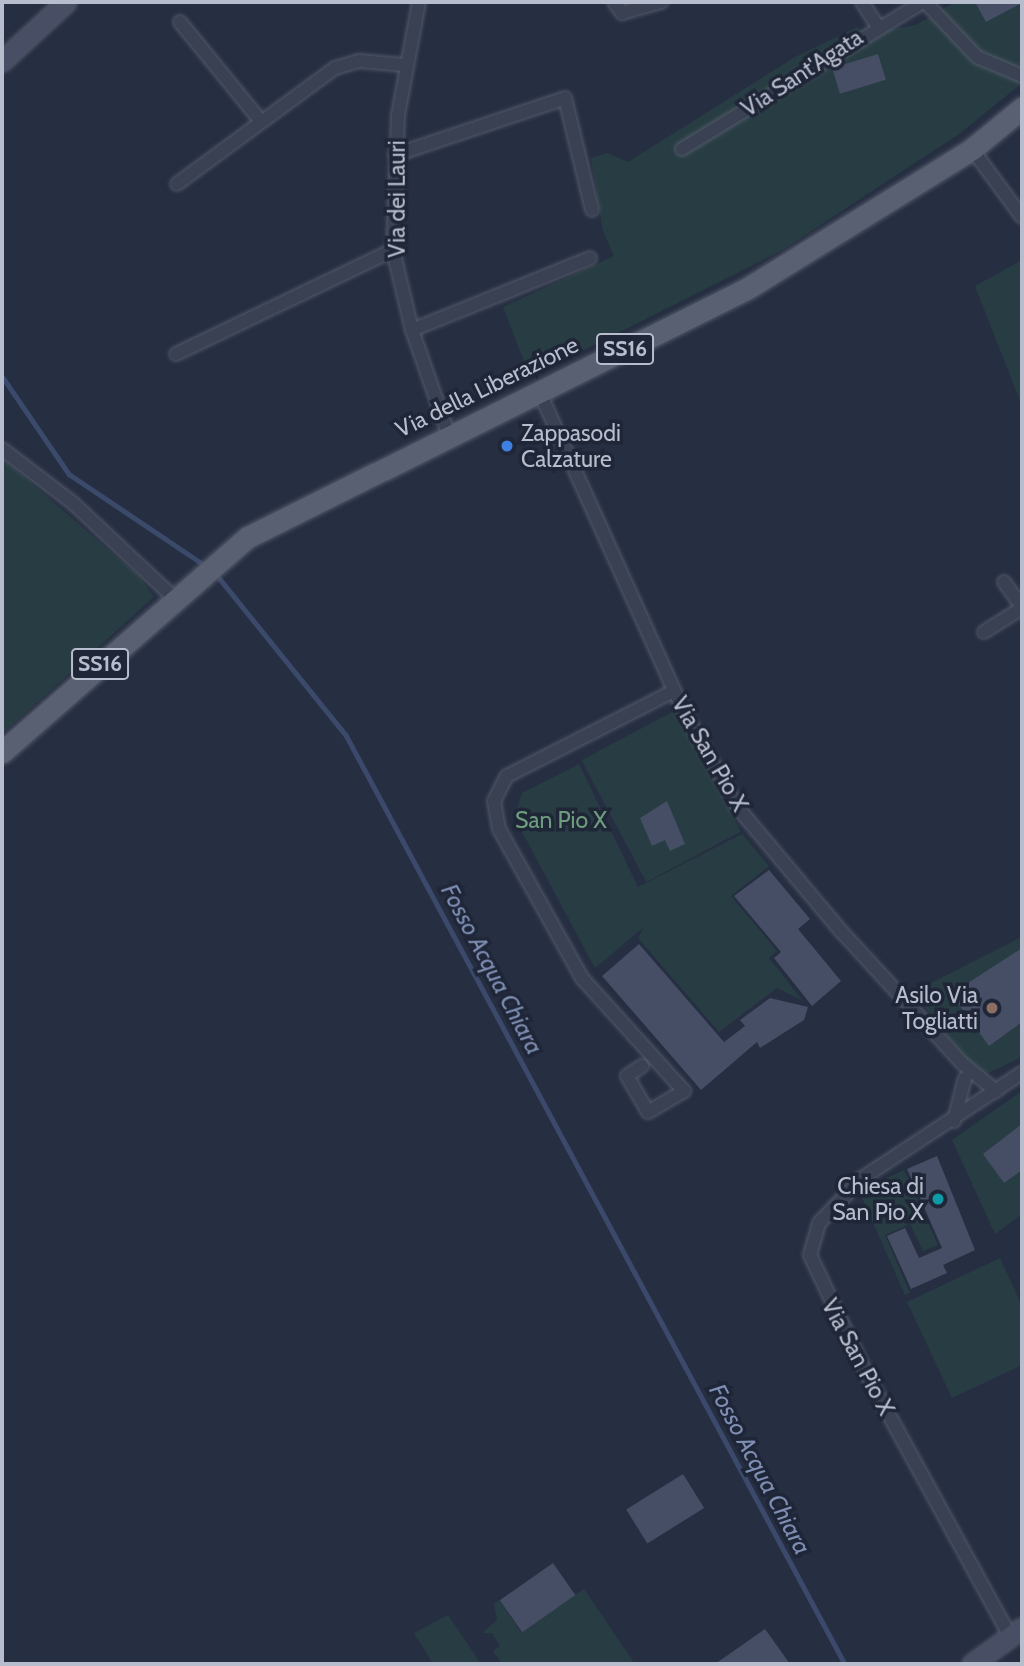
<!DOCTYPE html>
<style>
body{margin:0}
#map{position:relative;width:1024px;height:1666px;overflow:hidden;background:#262e42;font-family:Cabin,sans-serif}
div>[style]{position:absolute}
.green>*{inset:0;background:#283d43;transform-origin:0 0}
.stream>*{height:4.5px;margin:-2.25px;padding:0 2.25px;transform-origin:2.25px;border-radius:2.25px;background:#3b4a6b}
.building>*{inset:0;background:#454e64;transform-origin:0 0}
.roads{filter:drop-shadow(0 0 2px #525969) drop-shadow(0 0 2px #525969)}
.street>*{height:12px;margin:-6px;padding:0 6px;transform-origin:6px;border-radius:6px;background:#3a4152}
.secondary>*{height:19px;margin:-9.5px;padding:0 9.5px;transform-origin:9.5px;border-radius:9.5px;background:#484f65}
.primary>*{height:21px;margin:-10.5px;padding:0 10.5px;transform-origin:10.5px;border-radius:10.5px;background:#586071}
.dots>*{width:19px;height:19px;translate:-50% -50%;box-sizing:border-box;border:4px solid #1f2637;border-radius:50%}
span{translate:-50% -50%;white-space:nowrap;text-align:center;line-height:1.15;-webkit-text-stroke:7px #1f2637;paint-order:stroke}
.shield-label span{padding:2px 5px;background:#1f2637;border:2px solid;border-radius:5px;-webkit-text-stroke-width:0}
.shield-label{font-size:21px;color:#b7bdcc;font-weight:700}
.street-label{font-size:23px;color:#b7bdcc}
.poi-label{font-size:23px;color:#b7bdcc}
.left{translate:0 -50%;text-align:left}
.right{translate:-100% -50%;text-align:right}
.park-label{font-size:23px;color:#6e9d7e}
.water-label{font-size:24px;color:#7e8eb3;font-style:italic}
.frame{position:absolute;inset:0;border:4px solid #b7bdcc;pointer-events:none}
</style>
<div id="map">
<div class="green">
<i style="clip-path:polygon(955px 2px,1022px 2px,1022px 83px,959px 134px,781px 251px,530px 377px,503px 307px,614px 256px,603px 231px,591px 158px,607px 153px,628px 162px,795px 57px,857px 27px,863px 34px,916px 25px)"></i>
<i style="clip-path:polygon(1022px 260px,1022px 406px,975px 286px)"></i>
<i style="clip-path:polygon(2px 458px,139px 576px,154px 597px,2px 734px)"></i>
<i style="left:676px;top:710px;width:138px;height:107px;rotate:62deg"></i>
<i style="clip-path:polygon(579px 764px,638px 887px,742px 834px,769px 866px,731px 896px,777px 951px,769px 958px,803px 1001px,777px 988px,719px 1032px,638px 938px,644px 927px,595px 968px,514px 817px,522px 793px)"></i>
<i style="clip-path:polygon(1022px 937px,1022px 1057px,986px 1074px,967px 1060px,913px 992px)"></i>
<i style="clip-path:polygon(1022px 1091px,1022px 1214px,995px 1234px,952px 1140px)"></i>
<i style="clip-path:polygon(904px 1170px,938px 1245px,923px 1251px,910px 1224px,885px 1235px,910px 1293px,905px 1295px,859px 1191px)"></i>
<i style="clip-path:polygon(1000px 1258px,1022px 1306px,1022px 1365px,952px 1398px,907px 1302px)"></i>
<i style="clip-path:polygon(584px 1589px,635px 1664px,502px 1664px,493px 1651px,500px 1646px,492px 1633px,482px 1633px,497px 1620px,494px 1604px,499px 1600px,521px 1632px)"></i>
<i style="clip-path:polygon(448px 1615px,481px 1664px,433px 1664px,414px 1633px)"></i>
</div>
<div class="stream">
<i style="left:2px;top:376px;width:119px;rotate:55.6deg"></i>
<i style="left:69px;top:474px;width:165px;rotate:33.9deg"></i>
<i style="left:216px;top:574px;width:207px;rotate:51.1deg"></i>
<i style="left:346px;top:735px;width:1055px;rotate:61.76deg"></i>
</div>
<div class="building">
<i style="clip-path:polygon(975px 2px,1022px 2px,1022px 3px,986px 22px)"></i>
<i style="left:878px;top:54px;width:27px;height:48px;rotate:73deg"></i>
<i style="clip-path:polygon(667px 801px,685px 844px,670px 851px,665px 840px,652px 846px,640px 818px)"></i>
<i style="clip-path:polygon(769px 870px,810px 919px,798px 929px,841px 981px,812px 1006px,774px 958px,781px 952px,734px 896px)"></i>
<i style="clip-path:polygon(639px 944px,724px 1042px,745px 1026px,740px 1020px,770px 998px,808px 1007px,804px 1020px,760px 1048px,757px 1042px,701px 1090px,602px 976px)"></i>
<i style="clip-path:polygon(1022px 948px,1022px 1022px,989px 1046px,951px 994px)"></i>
<i style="clip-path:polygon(1022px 1124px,1022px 1170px,1004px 1183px,983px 1154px)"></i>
<i style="clip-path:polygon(937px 1156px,975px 1250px,943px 1265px,947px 1273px,911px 1289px,887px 1236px,905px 1228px,919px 1258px,942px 1248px,907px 1169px)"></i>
<i style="left:683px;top:1474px;width:40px;height:67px;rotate:58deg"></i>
<i style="left:553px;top:1563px;width:39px;height:65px;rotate:55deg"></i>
<i style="clip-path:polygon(765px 1629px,790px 1664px,715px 1664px)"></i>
</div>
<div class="roads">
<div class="street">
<i style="left:419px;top:2px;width:115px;rotate:100.5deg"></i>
<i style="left:398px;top:115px;width:135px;rotate:92.1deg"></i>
<i style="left:393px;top:250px;width:82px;rotate:76.6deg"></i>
<i style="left:412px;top:330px;width:109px;rotate:70.7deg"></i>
<i style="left:614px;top:2px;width:14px;rotate:54deg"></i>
<i style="left:622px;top:13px;width:41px;rotate:-15.8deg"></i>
<i style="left:862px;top:2px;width:27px;rotate:57deg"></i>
<i style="left:925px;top:2px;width:76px;rotate:46.6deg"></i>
<i style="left:977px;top:57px;width:49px;rotate:22.9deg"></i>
<i style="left:180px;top:22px;width:127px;rotate:50.8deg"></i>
<i style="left:682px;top:149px;width:282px;rotate:-31.4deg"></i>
<i style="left:972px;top:149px;width:84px;rotate:53.7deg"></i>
<i style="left:395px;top:155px;width:179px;rotate:-18.5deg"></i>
<i style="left:565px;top:98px;width:115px;rotate:76.4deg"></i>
<i style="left:177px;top:184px;width:196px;rotate:-36.3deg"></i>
<i style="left:335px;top:68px;width:26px;rotate:-16deg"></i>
<i style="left:360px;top:61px;width:44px;rotate:5.2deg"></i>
<i style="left:412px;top:330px;width:192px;rotate:-22deg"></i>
<i style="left:176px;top:354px;width:241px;rotate:-25.6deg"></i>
<i style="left:539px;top:391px;width:352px;rotate:65.7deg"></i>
<i style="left:684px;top:712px;width:110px;rotate:60.6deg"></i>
<i style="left:738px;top:808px;width:160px;rotate:50.1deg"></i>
<i style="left:841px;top:931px;width:180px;rotate:47.5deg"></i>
<i style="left:963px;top:1064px;width:43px;rotate:39.3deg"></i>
<i style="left:2px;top:449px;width:89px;rotate:37.3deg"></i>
<i style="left:73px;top:503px;width:137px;rotate:43.2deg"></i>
<i style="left:1004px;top:582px;width:31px;rotate:54deg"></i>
<i style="left:984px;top:632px;width:45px;rotate:-32.3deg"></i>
<i style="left:642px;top:1066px;width:18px;rotate:146deg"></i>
<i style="left:627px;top:1076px;width:42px;rotate:59.7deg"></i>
<i style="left:648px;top:1112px;width:42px;rotate:-30.3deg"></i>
<i style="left:684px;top:1091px;width:152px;rotate:-132.1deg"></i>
<i style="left:582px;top:978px;width:171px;rotate:-119.1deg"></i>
<i style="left:499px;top:829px;width:28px;rotate:-100deg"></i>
<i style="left:494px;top:801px;width:28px;rotate:-63deg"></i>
<i style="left:507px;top:776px;width:187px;rotate:-27deg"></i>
<i style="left:954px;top:1121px;width:44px;rotate:-75.7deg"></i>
<i style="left:1010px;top:1636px;width:302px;rotate:-118.7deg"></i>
<i style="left:865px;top:1371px;width:128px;rotate:-115.4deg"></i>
<i style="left:810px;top:1255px;width:33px;rotate:-74deg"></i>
<i style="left:819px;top:1223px;width:61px;rotate:-46.3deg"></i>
<i style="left:861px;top:1179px;width:193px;rotate:-33.4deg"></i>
</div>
<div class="secondary">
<i style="left:2px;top:61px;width:87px;rotate:-42.7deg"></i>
<i style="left:972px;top:1664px;width:62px;rotate:-35.8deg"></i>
</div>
<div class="primary">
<i style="left:2px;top:752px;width:327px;rotate:-41.2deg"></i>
<i style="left:248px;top:537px;width:559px;rotate:-26.47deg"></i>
<i style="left:748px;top:288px;width:264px;rotate:-31.8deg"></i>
<i style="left:972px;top:149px;width:65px;rotate:-39.4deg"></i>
</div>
</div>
<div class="dots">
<i style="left:507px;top:446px;background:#3f7fe0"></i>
<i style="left:992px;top:1008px;background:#8d6e63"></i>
<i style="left:938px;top:1199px;background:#0f9aa8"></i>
</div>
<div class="shield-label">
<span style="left:625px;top:349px">SS16</span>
<span style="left:100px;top:664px">SS16</span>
</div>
<div class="street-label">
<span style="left:802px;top:73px;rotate:-33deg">Via Sant'Agata</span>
<span style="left:397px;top:199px;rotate:-90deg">Via dei Lauri</span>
<span style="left:487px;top:387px;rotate:-26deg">Via della Liberazione</span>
<span style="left:710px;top:754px;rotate:60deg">Via San Pio X</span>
<span style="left:858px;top:1357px;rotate:62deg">Via San Pio X</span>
</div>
<div class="poi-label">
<span class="left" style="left:521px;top:446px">Zappasodi<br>Calzature</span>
<span class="right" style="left:978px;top:1008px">Asilo Via<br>Togliatti</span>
<span class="right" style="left:924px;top:1199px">Chiesa di<br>San Pio X</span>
</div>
<div class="park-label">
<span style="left:561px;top:820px">San Pio X</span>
</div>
<div class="water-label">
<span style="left:492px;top:969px;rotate:62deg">Fosso Acqua Chiara</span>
<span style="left:760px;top:1469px;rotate:62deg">Fosso Acqua Chiara</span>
</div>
<div class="frame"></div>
</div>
